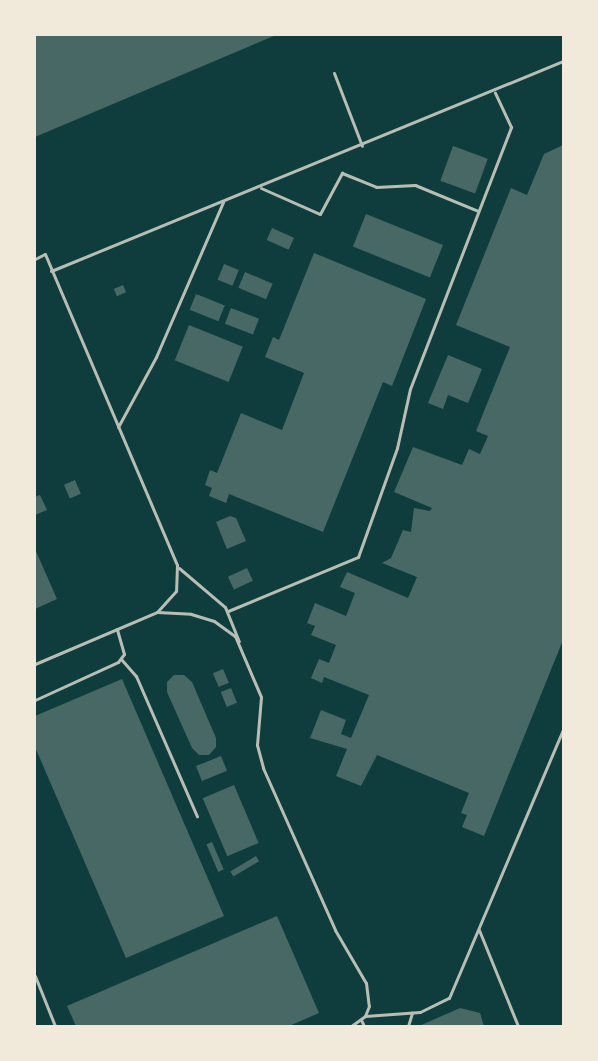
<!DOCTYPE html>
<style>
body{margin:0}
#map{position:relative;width:598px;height:1061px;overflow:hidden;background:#0f3d3e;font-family:"Libre Baskerville",serif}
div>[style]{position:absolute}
.building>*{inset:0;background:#486865;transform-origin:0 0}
.service>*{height:3px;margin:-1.5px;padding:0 1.5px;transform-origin:1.5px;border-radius:1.5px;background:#b8beb3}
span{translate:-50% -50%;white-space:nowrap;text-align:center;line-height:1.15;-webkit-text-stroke:4px #f1e9da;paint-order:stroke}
.frame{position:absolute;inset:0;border:36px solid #f1e9da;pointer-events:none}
</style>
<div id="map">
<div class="building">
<i style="clip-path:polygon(35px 35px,276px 35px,35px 137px)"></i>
<i style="clip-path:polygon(563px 145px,563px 640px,484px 836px,462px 827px,467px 815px,461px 813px,469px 793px,377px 755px,361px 786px,336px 776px,347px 749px,310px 738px,321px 710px,346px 720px,341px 734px,351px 738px,369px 695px,324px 677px,322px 683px,311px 678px,319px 659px,329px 663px,336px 645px,311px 635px,315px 626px,307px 623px,315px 603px,346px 616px,355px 593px,340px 587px,347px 572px,408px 598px,417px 577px,382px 563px,391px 558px,403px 530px,411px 532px,414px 508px,430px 511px,432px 508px,394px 492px,413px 447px,462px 465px,469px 449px,480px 454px,488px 436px,476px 431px,510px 347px,456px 325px,511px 188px,527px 195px,544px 154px)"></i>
<i style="left:453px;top:146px;width:37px;height:37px;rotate:20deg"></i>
<i style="left:366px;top:214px;width:83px;height:35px;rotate:22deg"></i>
<i style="left:272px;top:228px;width:24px;height:13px;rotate:24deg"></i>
<i style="clip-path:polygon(314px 253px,426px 299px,392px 386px,383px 382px,323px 532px,229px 494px,226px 503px,209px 496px,212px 488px,205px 485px,210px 470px,217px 473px,241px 413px,282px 430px,304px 373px,265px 357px,273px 337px,279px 340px)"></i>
<i style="left:224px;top:264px;width:16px;height:17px;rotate:22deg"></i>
<i style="left:245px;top:272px;width:30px;height:17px;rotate:23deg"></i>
<i style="left:123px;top:285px;width:8px;height:10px;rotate:67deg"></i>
<i style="left:196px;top:294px;width:31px;height:17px;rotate:22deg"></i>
<i style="left:231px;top:308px;width:30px;height:17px;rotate:21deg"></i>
<i style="left:189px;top:325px;width:58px;height:38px;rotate:22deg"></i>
<i style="clip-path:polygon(448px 355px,482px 369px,468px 403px,448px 395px,443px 409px,428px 403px)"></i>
<i style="left:75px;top:480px;width:15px;height:12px;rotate:67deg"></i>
<i style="clip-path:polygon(40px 495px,47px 510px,35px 515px,35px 497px)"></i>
<i style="clip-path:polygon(230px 516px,236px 518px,246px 541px,227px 549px,216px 522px)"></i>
<i style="clip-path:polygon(35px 549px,57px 599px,35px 609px)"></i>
<i style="left:247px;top:568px;width:14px;height:21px;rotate:65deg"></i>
<i style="left:223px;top:669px;width:15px;height:11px;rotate:67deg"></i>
<i style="clip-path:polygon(174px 675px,184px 675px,192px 682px,216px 738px,216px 747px,209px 755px,199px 755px,192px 748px,167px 692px,167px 682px)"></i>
<i style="clip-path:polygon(122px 679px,224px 916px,126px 958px,35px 747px,35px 716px)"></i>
<i style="left:231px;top:688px;width:16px;height:11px;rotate:68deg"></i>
<i style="left:221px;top:756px;width:16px;height:27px;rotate:68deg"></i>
<i style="left:234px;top:785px;width:63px;height:34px;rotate:67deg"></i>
<i style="left:212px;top:842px;width:30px;height:6px;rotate:67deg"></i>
<i style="left:256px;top:856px;width:6px;height:30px;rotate:59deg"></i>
<i style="clip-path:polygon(277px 916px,319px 1013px,289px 1026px,76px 1026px,67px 1006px)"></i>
<i style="clip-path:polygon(460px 1008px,480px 1013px,484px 1026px,419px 1026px)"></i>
</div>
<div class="service">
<i style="left:334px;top:73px;width:78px;rotate:69deg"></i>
<i style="left:261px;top:188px;width:64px;rotate:23.8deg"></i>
<i style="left:320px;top:214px;width:47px;rotate:-61.8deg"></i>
<i style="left:342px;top:173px;width:37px;rotate:22deg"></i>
<i style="left:376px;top:187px;width:39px;rotate:-3deg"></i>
<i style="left:415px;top:185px;width:68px;rotate:22.4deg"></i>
<i style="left:35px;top:259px;width:11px;rotate:-27deg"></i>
<i style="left:45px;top:254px;width:338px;rotate:67deg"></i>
<i style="left:177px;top:565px;width:26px;rotate:92deg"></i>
<i style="left:176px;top:591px;width:28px;rotate:132deg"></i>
<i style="left:51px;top:271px;width:553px;rotate:-22.3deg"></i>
<i style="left:118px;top:427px;width:80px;rotate:-61.5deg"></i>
<i style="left:156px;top:357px;width:169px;rotate:-66.6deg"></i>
<i style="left:179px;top:568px;width:60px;rotate:40.3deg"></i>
<i style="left:225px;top:607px;width:37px;rotate:68deg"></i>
<i style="left:228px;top:611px;width:141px;rotate:-22.6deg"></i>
<i style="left:358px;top:557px;width:116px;rotate:-70.3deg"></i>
<i style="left:397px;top:448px;width:60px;rotate:-77.6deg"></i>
<i style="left:410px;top:389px;width:281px;rotate:-68.9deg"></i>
<i style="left:511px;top:127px;width:38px;rotate:-115deg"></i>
<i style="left:121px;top:659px;width:23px;rotate:49deg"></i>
<i style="left:136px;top:676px;width:153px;rotate:66.5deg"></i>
<i style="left:35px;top:664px;width:133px;rotate:-23.1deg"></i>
<i style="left:157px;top:612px;width:34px;rotate:3deg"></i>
<i style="left:191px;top:614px;width:24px;rotate:17deg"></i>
<i style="left:214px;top:621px;width:26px;rotate:36deg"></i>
<i style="left:235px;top:636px;width:66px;rotate:66.9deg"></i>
<i style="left:261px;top:697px;width:48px;rotate:94.8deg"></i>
<i style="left:257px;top:745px;width:24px;rotate:75deg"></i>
<i style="left:263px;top:768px;width:177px;rotate:66deg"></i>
<i style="left:335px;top:930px;width:61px;rotate:59.7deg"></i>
<i style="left:366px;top:983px;width:23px;rotate:83deg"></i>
<i style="left:369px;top:1006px;width:11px;rotate:112deg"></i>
<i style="left:365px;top:1016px;width:17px;rotate:144deg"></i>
<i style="left:35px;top:700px;width:91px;rotate:-24.6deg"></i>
<i style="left:118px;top:662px;width:10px;rotate:-53deg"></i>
<i style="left:124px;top:654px;width:26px;rotate:-106deg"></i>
<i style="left:479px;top:930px;width:104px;rotate:67.9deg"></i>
<i style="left:35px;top:976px;width:54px;rotate:68.2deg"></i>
<i style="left:365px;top:1016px;width:55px;rotate:-4.2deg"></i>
<i style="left:420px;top:1012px;width:32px;rotate:-26deg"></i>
<i style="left:449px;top:998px;width:292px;rotate:-67deg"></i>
<i style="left:361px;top:1020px;width:7px;rotate:63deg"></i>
<i style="left:408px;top:1026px;width:14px;rotate:-73deg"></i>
</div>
<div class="frame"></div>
</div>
